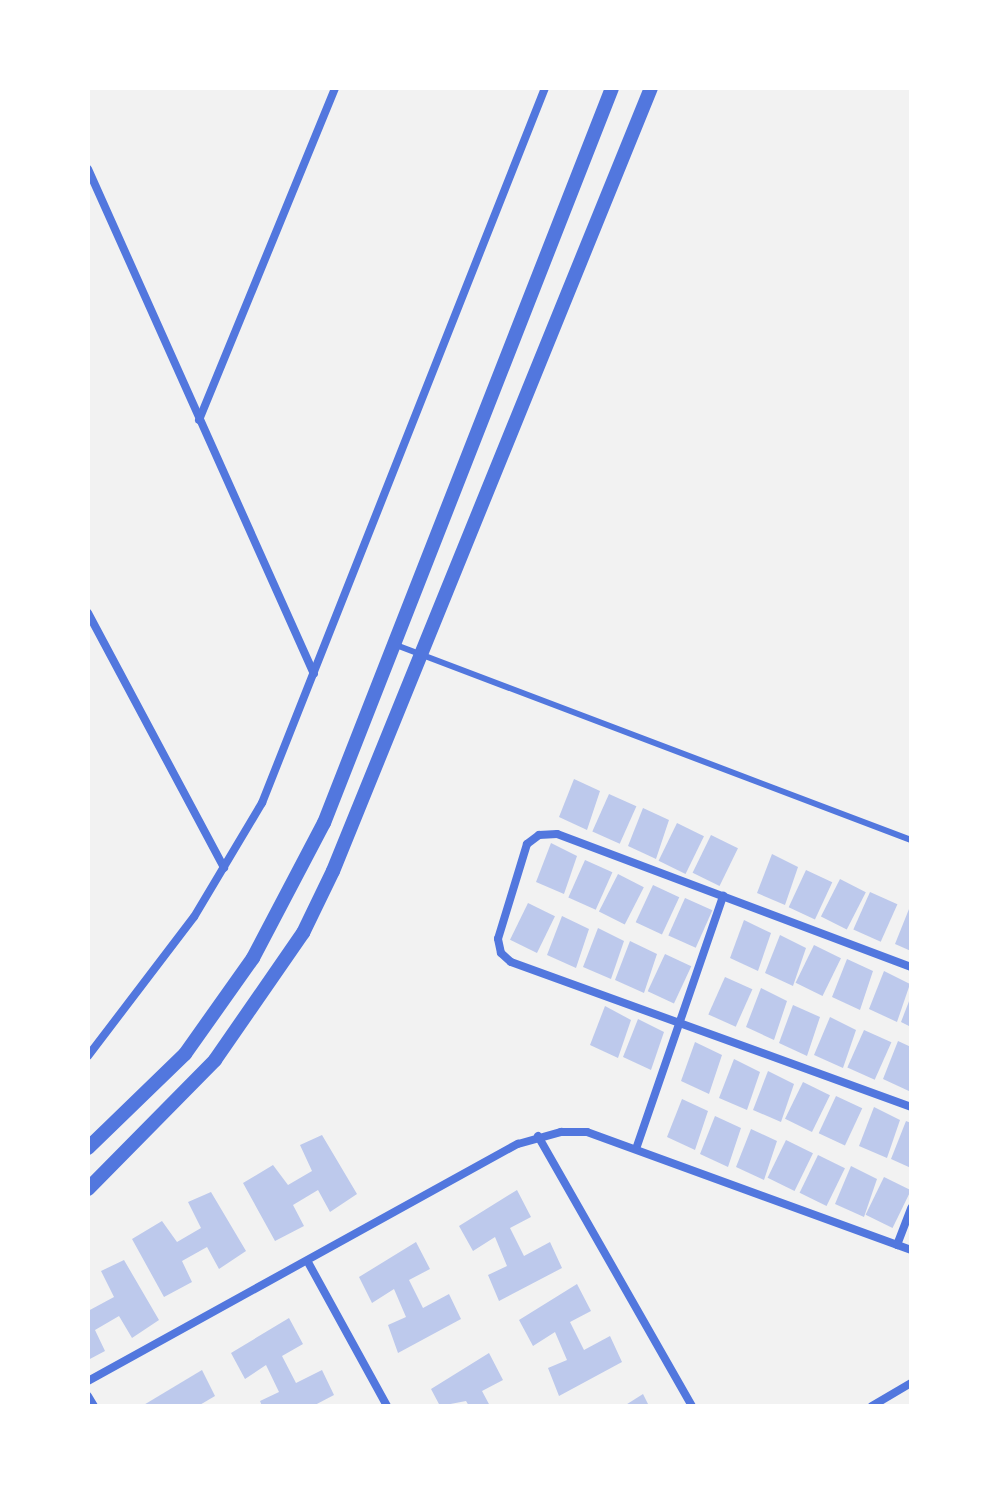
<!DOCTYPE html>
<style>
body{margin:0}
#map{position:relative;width:999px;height:1494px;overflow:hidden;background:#f2f2f2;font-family:"Roboto Condensed",sans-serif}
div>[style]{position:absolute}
.building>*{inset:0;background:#bdc9ec;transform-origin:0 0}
.service>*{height:6px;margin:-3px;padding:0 3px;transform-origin:3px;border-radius:3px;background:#5277de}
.minor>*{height:8px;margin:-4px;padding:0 4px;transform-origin:4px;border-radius:4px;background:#5277de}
.tertiary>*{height:14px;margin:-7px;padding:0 7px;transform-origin:7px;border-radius:7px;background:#5277de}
span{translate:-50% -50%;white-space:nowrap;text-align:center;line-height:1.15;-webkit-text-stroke:6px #fff;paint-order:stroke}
.frame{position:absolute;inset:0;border:90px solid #fff;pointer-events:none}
</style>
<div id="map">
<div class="building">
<i style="clip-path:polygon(574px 779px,600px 791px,587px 830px,559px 817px)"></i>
<i style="left:609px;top:794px;width:30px;height:41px;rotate:24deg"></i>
<i style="clip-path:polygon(643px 808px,669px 820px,656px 859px,628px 846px)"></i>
<i style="left:677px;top:823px;width:30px;height:42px;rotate:26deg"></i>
<i style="left:711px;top:835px;width:30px;height:42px;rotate:26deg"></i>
<i style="clip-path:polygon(551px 843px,577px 856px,564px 894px,536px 882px)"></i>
<i style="clip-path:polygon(772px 854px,798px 867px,785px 905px,757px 893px)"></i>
<i style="left:585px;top:860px;width:30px;height:41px;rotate:24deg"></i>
<i style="left:806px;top:870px;width:29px;height:41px;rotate:25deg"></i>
<i style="left:618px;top:874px;width:29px;height:42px;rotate:27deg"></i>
<i style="left:840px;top:879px;width:29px;height:42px;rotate:27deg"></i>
<i style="left:653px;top:885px;width:29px;height:41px;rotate:25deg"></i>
<i style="left:870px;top:892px;width:30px;height:41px;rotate:24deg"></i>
<i style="left:685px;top:898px;width:30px;height:41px;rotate:24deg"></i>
<i style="left:528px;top:903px;width:30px;height:41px;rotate:26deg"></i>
<i style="clip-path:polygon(911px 904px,911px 951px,895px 944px)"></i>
<i style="clip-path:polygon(562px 916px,589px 929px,576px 968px,547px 955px)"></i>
<i style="clip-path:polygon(744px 920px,771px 933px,758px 971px,730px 958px)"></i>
<i style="clip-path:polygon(598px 928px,624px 941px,611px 979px,583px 967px)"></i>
<i style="clip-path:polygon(780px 935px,806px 948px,793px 986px,765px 973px)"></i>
<i style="clip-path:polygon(630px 941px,657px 954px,644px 993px,615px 980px)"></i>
<i style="left:814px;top:945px;width:30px;height:42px;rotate:26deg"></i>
<i style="left:665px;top:954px;width:29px;height:41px;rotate:25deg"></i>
<i style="clip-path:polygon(847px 959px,873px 971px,860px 1010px,832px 997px)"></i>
<i style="clip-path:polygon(884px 971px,910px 984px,897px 1022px,869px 1009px)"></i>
<i style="left:725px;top:977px;width:30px;height:41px;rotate:24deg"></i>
<i style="clip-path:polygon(761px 988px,787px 1001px,774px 1040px,746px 1027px)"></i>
<i style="clip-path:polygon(911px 996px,911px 1027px,901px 1022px)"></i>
<i style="clip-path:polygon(793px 1005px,820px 1017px,807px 1056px,779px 1043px)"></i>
<i style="clip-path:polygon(605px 1006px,631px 1020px,618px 1058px,590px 1045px)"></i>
<i style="clip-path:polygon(830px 1017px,856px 1030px,843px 1068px,814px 1055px)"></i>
<i style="clip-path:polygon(638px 1019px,664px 1032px,651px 1070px,623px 1057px)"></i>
<i style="left:864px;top:1030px;width:30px;height:41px;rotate:24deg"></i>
<i style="clip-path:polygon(898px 1041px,911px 1047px,911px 1092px,883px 1079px)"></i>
<i style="clip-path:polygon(695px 1042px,722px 1055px,709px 1094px,681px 1081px)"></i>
<i style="clip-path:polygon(734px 1059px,760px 1072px,747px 1110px,719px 1098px)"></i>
<i style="clip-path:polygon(768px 1071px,794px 1084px,781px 1122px,753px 1110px)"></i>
<i style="left:803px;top:1082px;width:30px;height:41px;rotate:26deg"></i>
<i style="left:836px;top:1096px;width:29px;height:41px;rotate:25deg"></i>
<i style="clip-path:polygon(682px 1099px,708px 1111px,695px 1150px,667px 1137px)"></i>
<i style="clip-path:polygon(874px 1107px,900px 1120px,887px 1158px,859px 1146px)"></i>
<i style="clip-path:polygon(715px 1116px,741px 1128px,728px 1167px,700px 1154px)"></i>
<i style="clip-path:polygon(906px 1121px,911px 1123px,911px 1168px,891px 1159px)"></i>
<i style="clip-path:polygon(751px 1129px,777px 1141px,764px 1180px,736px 1167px)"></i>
<i style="clip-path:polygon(322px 1135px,357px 1194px,330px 1212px,318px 1190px,293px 1205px,304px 1226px,275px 1241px,243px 1183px,273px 1165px,288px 1185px,312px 1171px,300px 1145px)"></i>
<i style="left:786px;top:1140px;width:30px;height:42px;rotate:26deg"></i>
<i style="left:818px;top:1155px;width:30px;height:42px;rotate:26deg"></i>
<i style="clip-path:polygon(851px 1166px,877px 1179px,864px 1217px,835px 1204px)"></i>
<i style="left:884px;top:1177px;width:30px;height:42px;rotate:26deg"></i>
<i style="clip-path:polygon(517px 1190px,531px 1217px,510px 1228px,524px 1256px,550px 1242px,562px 1268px,499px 1301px,488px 1275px,507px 1266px,495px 1237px,473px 1251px,459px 1226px)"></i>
<i style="clip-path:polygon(211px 1192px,246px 1251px,219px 1269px,207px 1247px,182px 1261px,192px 1282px,164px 1297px,132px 1239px,162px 1221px,177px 1242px,201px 1228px,188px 1202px)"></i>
<i style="clip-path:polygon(416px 1242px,430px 1269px,409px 1280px,423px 1308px,449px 1294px,461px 1319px,398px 1353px,388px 1325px,406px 1317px,394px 1289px,372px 1303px,359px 1277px)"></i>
<i style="clip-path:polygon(124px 1260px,159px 1320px,132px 1338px,119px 1316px,95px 1330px,105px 1351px,88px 1360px,88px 1311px,114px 1297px,101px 1271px)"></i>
<i style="clip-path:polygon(577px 1284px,591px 1311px,570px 1322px,584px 1350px,610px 1336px,622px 1362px,559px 1396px,548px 1368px,567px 1360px,555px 1332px,533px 1346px,519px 1320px)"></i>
<i style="clip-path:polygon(289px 1318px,303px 1344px,282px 1356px,296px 1383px,322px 1370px,334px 1395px,313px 1406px,262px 1406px,260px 1401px,279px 1392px,266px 1365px,245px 1379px,231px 1353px)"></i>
<i style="clip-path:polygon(489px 1353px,503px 1380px,482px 1391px,490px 1406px,469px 1406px,466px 1401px,440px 1406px,431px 1389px)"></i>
<i style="clip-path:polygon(202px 1370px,215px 1396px,198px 1406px,142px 1406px)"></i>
<i style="clip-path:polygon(643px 1394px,649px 1406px,624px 1406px)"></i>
</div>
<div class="service">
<i style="left:396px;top:645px;width:551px;rotate:20.74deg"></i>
</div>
<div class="minor">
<i style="left:88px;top:169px;width:553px;rotate:65.89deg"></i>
<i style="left:199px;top:420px;width:359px;rotate:-67.7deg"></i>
<i style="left:88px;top:613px;width:289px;rotate:61.9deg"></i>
<i style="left:911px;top:967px;width:378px;rotate:-159.4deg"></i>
<i style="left:557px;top:834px;width:18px;rotate:177deg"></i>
<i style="left:539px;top:835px;width:15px;rotate:143deg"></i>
<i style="left:527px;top:844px;width:99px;rotate:107deg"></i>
<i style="left:498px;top:939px;width:14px;rotate:78deg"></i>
<i style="left:501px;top:953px;width:13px;rotate:42deg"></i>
<i style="left:511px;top:962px;width:425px;rotate:19.9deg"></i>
<i style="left:88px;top:1056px;width:175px;rotate:-52.7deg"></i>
<i style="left:194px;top:917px;width:133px;rotate:-59.2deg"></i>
<i style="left:262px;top:803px;width:769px;rotate:-68.41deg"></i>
<i style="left:538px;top:1136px;width:311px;rotate:60.3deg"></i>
<i style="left:636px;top:1149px;width:268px;rotate:-71deg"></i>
<i style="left:897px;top:1245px;width:40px;rotate:-69deg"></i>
<i style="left:309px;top:1264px;width:162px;rotate:61.2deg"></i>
<i style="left:88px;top:1381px;width:491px;rotate:-28.9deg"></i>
<i style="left:518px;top:1144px;width:45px;rotate:-15.6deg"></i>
<i style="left:561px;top:1132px;width:26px"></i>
<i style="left:587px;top:1132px;width:345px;rotate:20deg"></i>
<i style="left:88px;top:1396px;width:12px;rotate:59deg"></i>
<i style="left:872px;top:1406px;width:45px;rotate:-30.5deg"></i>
</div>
<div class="tertiary">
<i style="left:88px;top:1148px;width:135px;rotate:-44.1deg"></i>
<i style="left:185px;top:1054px;width:118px;rotate:-54.7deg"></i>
<i style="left:253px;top:958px;width:153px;rotate:-62.3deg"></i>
<i style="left:324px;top:823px;width:789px;rotate:-68.6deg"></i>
<i style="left:88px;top:1189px;width:181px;rotate:-45.4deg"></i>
<i style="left:215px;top:1060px;width:155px;rotate:-55.3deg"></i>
<i style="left:303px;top:933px;width:69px;rotate:-64.2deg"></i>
<i style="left:333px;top:871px;width:845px;rotate:-67.9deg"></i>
</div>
<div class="frame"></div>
</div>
